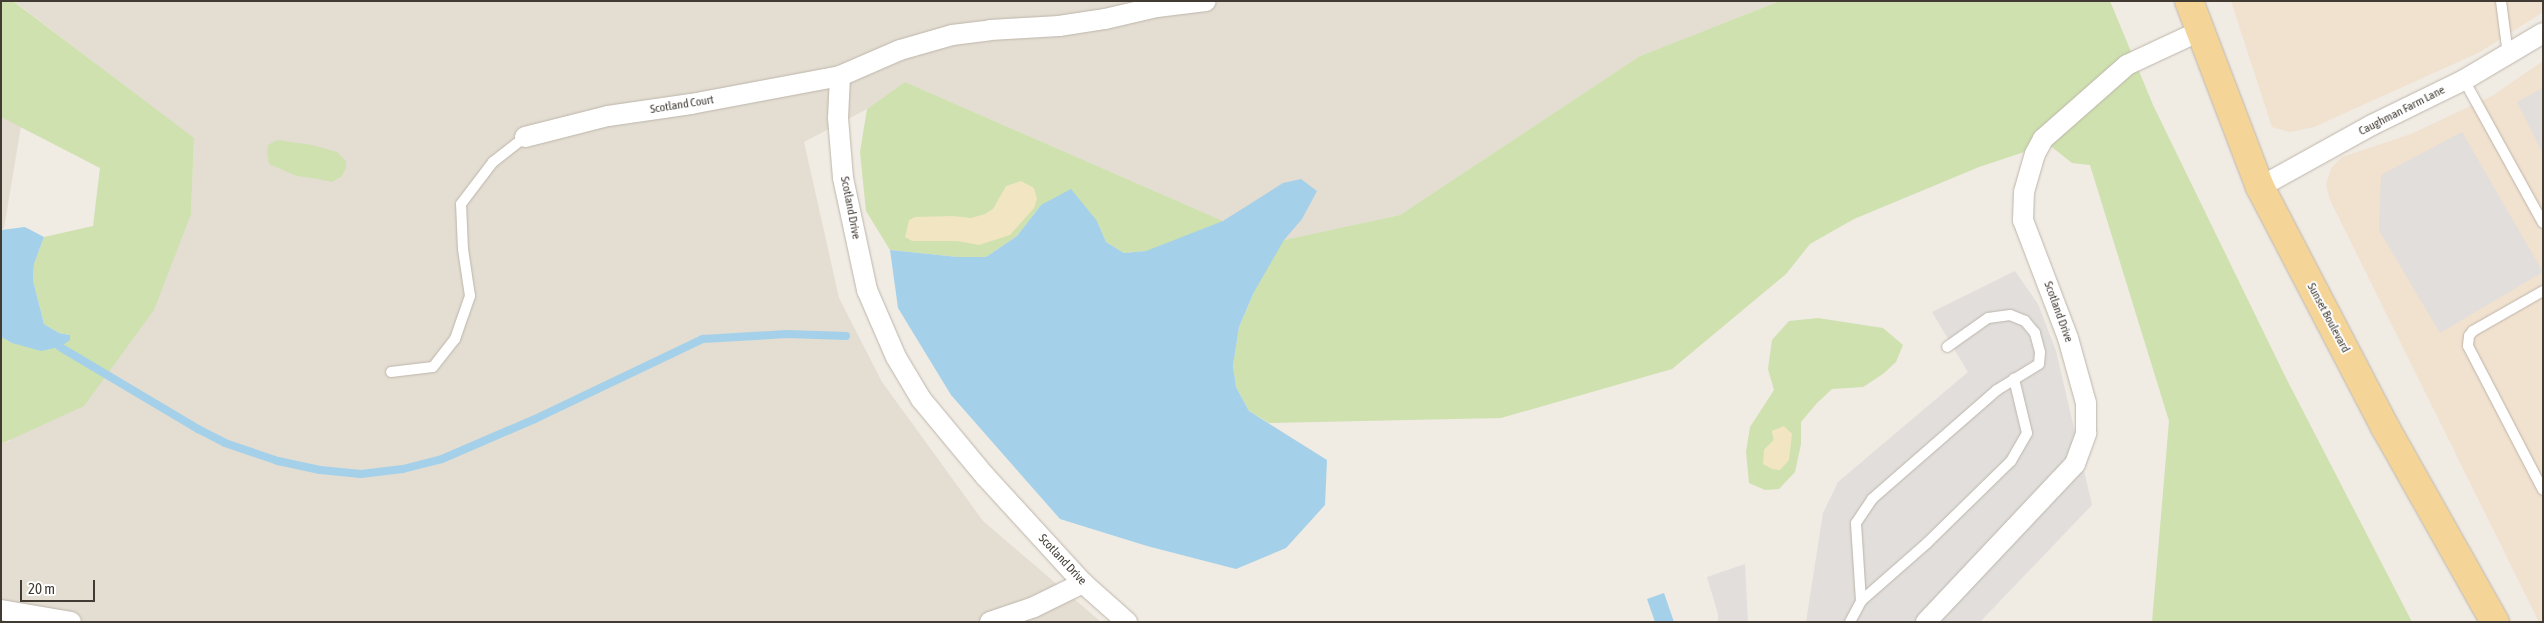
<!DOCTYPE html>
<style>
body{margin:0}
#map{position:relative;width:2544px;height:623px;overflow:hidden;background:#f0ebe3;font-family:"Asap Condensed",sans-serif}
div>[style]{position:absolute}
.residential>*{inset:0;background:#e3ddd2}
.commercial>*{inset:0;background:#f1e1cf}
.green>*{inset:0;background:#cee1af}
.sand>*{inset:0;background:#f2e5c1}
.parking>*{inset:0;background:#e1dedc}
.water>*{inset:0;background:#a4d1e9}
.stream>*{height:8px;margin:-4px;padding:0 4px;transform-origin:4px;border-radius:4px;background:#a4d1e9}
.roads{filter:drop-shadow(0 0 1px #bdb5aa) drop-shadow(0 0 1px #bdb5aa)}
.lane>*{height:10px;margin:-5px;padding:0 5px;transform-origin:5px;border-radius:5px;background:#fff}
.street>*{height:20px;margin:-10px;padding:0 10px;transform-origin:10px;border-radius:10px;background:#fff}
.primary>*{height:28px;margin:-14px;padding:0 14px;transform-origin:14px;border-radius:14px;background:#f5d597}
span{translate:-50% -50%;white-space:nowrap;text-align:center;line-height:1.15;-webkit-text-stroke:4px #fff;paint-order:stroke}
.street-label{font-size:12px;color:#413b34}
.frame{position:absolute;inset:0;border:2px solid #413b34;pointer-events:none}
.scale{position:absolute;left:20px;top:580px;width:75px;height:22px;box-sizing:border-box;border:2px solid #413b34;border-top:0;padding-left:6px;font-size:15px;line-height:18px;white-space:nowrap;color:#413b34;-webkit-text-stroke:4px #fff;paint-order:stroke}
</style>
<div id="map">
<div class="residential">
<i style="clip-path:polygon(14px 1px,1780px 1px,1640px 56px,1400px 215px,1284px 240px,1223px 221px,905px 82px,867px 109px,804px 142px,839px 298px,882px 382px,983px 521px,1101px 622px,1px 622px,1px 444px,10px 441px,191px 214px,194px 139px)"></i>
<i style="clip-path:polygon(1px 117px,21px 126px,4px 228px,1px 230px)"></i>
</div>
<div class="commercial">
<i style="clip-path:polygon(2231px 1px,2543px 1px,2543px 12px,2480px 52px,2314px 127px,2290px 132px,2272px 127px)"></i>
<i style="clip-path:polygon(2543px 61px,2543px 622px,2539px 622px,2330px 200px,2326px 184px,2332px 167px,2342px 157px,2411px 134px,2492px 96px)"></i>
</div>
<div class="green">
<i style="clip-path:polygon(1px 1px,13px 1px,194px 138px,191px 214px,154px 310px,84px 406px,1px 444px,1px 337px,12px 343px,70px 335px,59px 333px,44px 324px,33px 280px,34px 264px,44px 237px,93px 226px,100px 168px,1px 117px)"></i>
<i style="clip-path:polygon(1780px 1px,2110px 1px,2153px 105px,2284px 374px,2412px 622px,2152px 622px,2169px 421px,2090px 165px,2072px 163px,2048px 144px,1979px 167px,1854px 219px,1810px 244px,1786px 274px,1672px 369px,1501px 418px,1269px 423px,1249px 411px,1236px 387px,1233px 366px,1239px 327px,1254px 292px,1146px 251px,1124px 253px,1106px 242px,1097px 221px,1041px 205px,1017px 236px,986px 257px,958px 257px,890px 250px,866px 211px,860px 152px,867px 109px,905px 82px,1223px 221px,1284px 240px,1400px 215px,1640px 56px)"></i>
<i style="clip-path:polygon(277px 140px,312px 145px,337px 152px,346px 161px,346px 168px,342px 176px,332px 182px,318px 179px,297px 176px,269px 164px,267px 152px,268px 145px)"></i>
<i style="clip-path:polygon(evenodd,1818px 318px,1883px 328px,1903px 345px,1896px 362px,1883px 374px,1863px 387px,1832px 389px,1817px 403px,1801px 422px,1801px 444px,1795px 472px,1779px 489px,1765px 490px,1749px 483px,1746px 452px,1750px 427px,1774px 390px,1768px 369px,1772px 340px,1789px 321px,1818px 318px,1783px 427px,1792px 434px,1764px 450px,1774px 440px,1772px 431px,1783px 427px)"></i>
</div>
<div class="sand">
<i style="clip-path:polygon(1021px 181px,1034px 188px,1037px 199px,1034px 208px,1010px 235px,979px 245px,957px 241px,912px 241px,905px 237px,909px 220px,915px 217px,952px 216px,971px 218px,985px 214px,993px 209px,1006px 186px)"></i>
<i style="clip-path:polygon(1784px 426px,1792px 434px,1789px 460px,1780px 470px,1772px 469px,1763px 464px,1764px 450px,1774px 440px,1772px 431px)"></i>
</div>
<div class="parking">
<i style="clip-path:polygon(2543px 88px,2543px 154px,2517px 102px)"></i>
<i style="clip-path:polygon(2462px 132px,2543px 272px,2440px 333px,2379px 230px,2381px 175px)"></i>
<i style="clip-path:polygon(2015px 271px,2038px 304px,2056px 351px,2092px 505px,1980px 622px,1806px 622px,1823px 513px,1838px 482px,1968px 372px,1932px 312px)"></i>
<i style="clip-path:polygon(1745px 564px,1748px 622px,1718px 622px,1718px 614px,1707px 577px)"></i>
</div>
<div class="water">
<i style="clip-path:polygon(1301px 179px,1317px 191px,1302px 219px,1284px 240px,1254px 292px,1239px 327px,1233px 366px,1236px 387px,1249px 411px,1327px 460px,1325px 505px,1286px 548px,1236px 569px,1147px 546px,1060px 519px,951px 395px,898px 308px,890px 250px,958px 257px,986px 257px,1017px 236px,1041px 205px,1071px 189px,1097px 221px,1106px 242px,1124px 253px,1146px 251px,1223px 221px,1283px 183px)"></i>
<i style="clip-path:polygon(25px 227px,44px 237px,34px 264px,33px 280px,44px 324px,59px 333px,70px 335px,70px 340px,60px 347px,41px 351px,12px 343px,1px 337px,1px 230px)"></i>
<i style="clip-path:polygon(1664px 593px,1674px 622px,1655px 622px,1647px 599px)"></i>
</div>
<div class="stream">
<i style="left:60px;top:347px;width:161px;rotate:30.7deg"></i>
<i style="left:198px;top:429px;width:30px;rotate:27deg"></i>
<i style="left:225px;top:443px;width:56px;rotate:18.8deg"></i>
<i style="left:278px;top:461px;width:43px;rotate:12.1deg"></i>
<i style="left:320px;top:470px;width:41px;rotate:5.6deg"></i>
<i style="left:361px;top:474px;width:42px;rotate:-6.8deg"></i>
<i style="left:403px;top:469px;width:40px;rotate:-14.4deg"></i>
<i style="left:442px;top:459px;width:101px;rotate:-23.3deg"></i>
<i style="left:535px;top:419px;width:186px;rotate:-25.5deg"></i>
<i style="left:703px;top:339px;width:84px;rotate:-3.4deg"></i>
<i style="left:787px;top:334px;width:59px;rotate:1.9deg"></i>
</div>
<div class="roads">
<div class="lane">
<i style="left:2501px;top:1px;width:54px;rotate:82.6deg"></i>
<i style="left:2464px;top:80px;width:163px;rotate:61.1deg"></i>
<i style="left:2543px;top:291px;width:81px;rotate:150.3deg"></i>
<i style="left:2473px;top:331px;width:6px;rotate:129deg"></i>
<i style="left:2469px;top:336px;width:10px;rotate:96deg"></i>
<i style="left:2468px;top:346px;width:162px;rotate:62.5deg"></i>
<i style="left:391px;top:372px;width:42px;rotate:-6.8deg"></i>
<i style="left:433px;top:367px;width:36px;rotate:-52deg"></i>
<i style="left:455px;top:339px;width:46px;rotate:-70.8deg"></i>
<i style="left:470px;top:296px;width:48px;rotate:-98.5deg"></i>
<i style="left:463px;top:249px;width:45px;rotate:-92.5deg"></i>
<i style="left:461px;top:204px;width:53px;rotate:-52.7deg"></i>
<i style="left:493px;top:162px;width:41px;rotate:-38deg"></i>
<i style="left:1861px;top:601px;width:78px;rotate:-93.7deg"></i>
<i style="left:1856px;top:523px;width:29px;rotate:-56deg"></i>
<i style="left:1872px;top:499px;width:166px;rotate:-41.1deg"></i>
<i style="left:1997px;top:390px;width:49px;rotate:-31.8deg"></i>
<i style="left:2039px;top:364px;width:12px;rotate:-85deg"></i>
<i style="left:2040px;top:352px;width:20px;rotate:-105deg"></i>
<i style="left:2035px;top:333px;width:16px;rotate:-130deg"></i>
<i style="left:2025px;top:321px;width:16px;rotate:-158deg"></i>
<i style="left:2010px;top:315px;width:22px;rotate:172deg"></i>
<i style="left:1988px;top:318px;width:50px;rotate:144.7deg"></i>
<i style="left:1850px;top:622px;width:24px;rotate:-62deg"></i>
<i style="left:1861px;top:601px;width:88px;rotate:-41.3deg"></i>
<i style="left:1927px;top:543px;width:117px;rotate:-44.3deg"></i>
<i style="left:2011px;top:461px;width:32px;rotate:-60deg"></i>
<i style="left:2027px;top:433px;width:56px;rotate:-103.5deg"></i>
</div>
<div class="street">
<i style="left:840px;top:76px;width:42px;rotate:92.7deg"></i>
<i style="left:838px;top:118px;width:60px;rotate:85.2deg"></i>
<i style="left:843px;top:178px;width:115px;rotate:77.9deg"></i>
<i style="left:867px;top:290px;width:73px;rotate:66.6deg"></i>
<i style="left:896px;top:357px;width:49px;rotate:59.2deg"></i>
<i style="left:921px;top:399px;width:100px;rotate:50.3deg"></i>
<i style="left:985px;top:476px;width:145px;rotate:47.5deg"></i>
<i style="left:1083px;top:583px;width:59px;rotate:41.6deg"></i>
<i style="left:525px;top:137px;width:86px;rotate:-14.2deg"></i>
<i style="left:608px;top:116px;width:84px;rotate:-8.2deg"></i>
<i style="left:691px;top:104px;width:152px;rotate:-10.6deg"></i>
<i style="left:840px;top:76px;width:65px;rotate:-23.4deg"></i>
<i style="left:900px;top:50px;width:54px;rotate:-16.1deg"></i>
<i style="left:952px;top:35px;width:38px;rotate:-7deg"></i>
<i style="left:990px;top:30px;width:69px;rotate:-3.3deg"></i>
<i style="left:1059px;top:26px;width:47px;rotate:-8.7deg"></i>
<i style="left:1105px;top:19px;width:53px;rotate:-13deg"></i>
<i style="left:1157px;top:7px;width:49px;rotate:-7deg"></i>
<i style="left:2260px;top:187px;width:128px;rotate:-29deg"></i>
<i style="left:2372px;top:125px;width:102px;rotate:-26.1deg"></i>
<i style="left:2464px;top:80px;width:92px;rotate:-30.7deg"></i>
<i style="left:1px;top:610px;width:71px;rotate:9.7deg"></i>
<i style="left:990px;top:622px;width:46px;rotate:-18.8deg"></i>
<i style="left:1034px;top:607px;width:55px;rotate:-26.1deg"></i>
<i style="left:1926px;top:622px;width:217px;rotate:-46.7deg"></i>
<i style="left:2075px;top:464px;width:33px;rotate:-70deg"></i>
<i style="left:2086px;top:433px;width:30px;rotate:-90deg"></i>
<i style="left:2086px;top:403px;width:67px;rotate:-105.5deg"></i>
<i style="left:2068px;top:338px;width:126px;rotate:-110.9deg"></i>
<i style="left:2023px;top:220px;width:28px;rotate:-88deg"></i>
<i style="left:2024px;top:192px;width:40px;rotate:-74deg"></i>
<i style="left:2035px;top:154px;width:17px;rotate:-62deg"></i>
<i style="left:2043px;top:139px;width:112px;rotate:-41.4deg"></i>
<i style="left:2127px;top:65px;width:81px;rotate:-25deg"></i>
</div>
<div class="primary">
<i style="left:2189px;top:1px;width:199px;rotate:69.1deg"></i>
<i style="left:2260px;top:187px;width:271px;rotate:62.5deg"></i>
<i style="left:2385px;top:427px;width:224px;rotate:60.6deg"></i>
</div>
</div>
<div class="street-label">
<span style="left:682px;top:105px;rotate:-9deg">Scotland Court</span>
<span style="left:2402px;top:111px;rotate:-27deg">Caughman Farm Lane</span>
<span style="left:850px;top:208px;rotate:79deg">Scotland Drive</span>
<span style="left:2058px;top:312px;rotate:70deg">Scotland Drive</span>
<span style="left:2328px;top:318px;rotate:62deg">Sunset Boulevard</span>
<span style="left:1062px;top:560px;rotate:47deg">Scotland Drive</span>
</div>
<div class="frame"></div>
<div class="scale">20 m</div>
</div>
